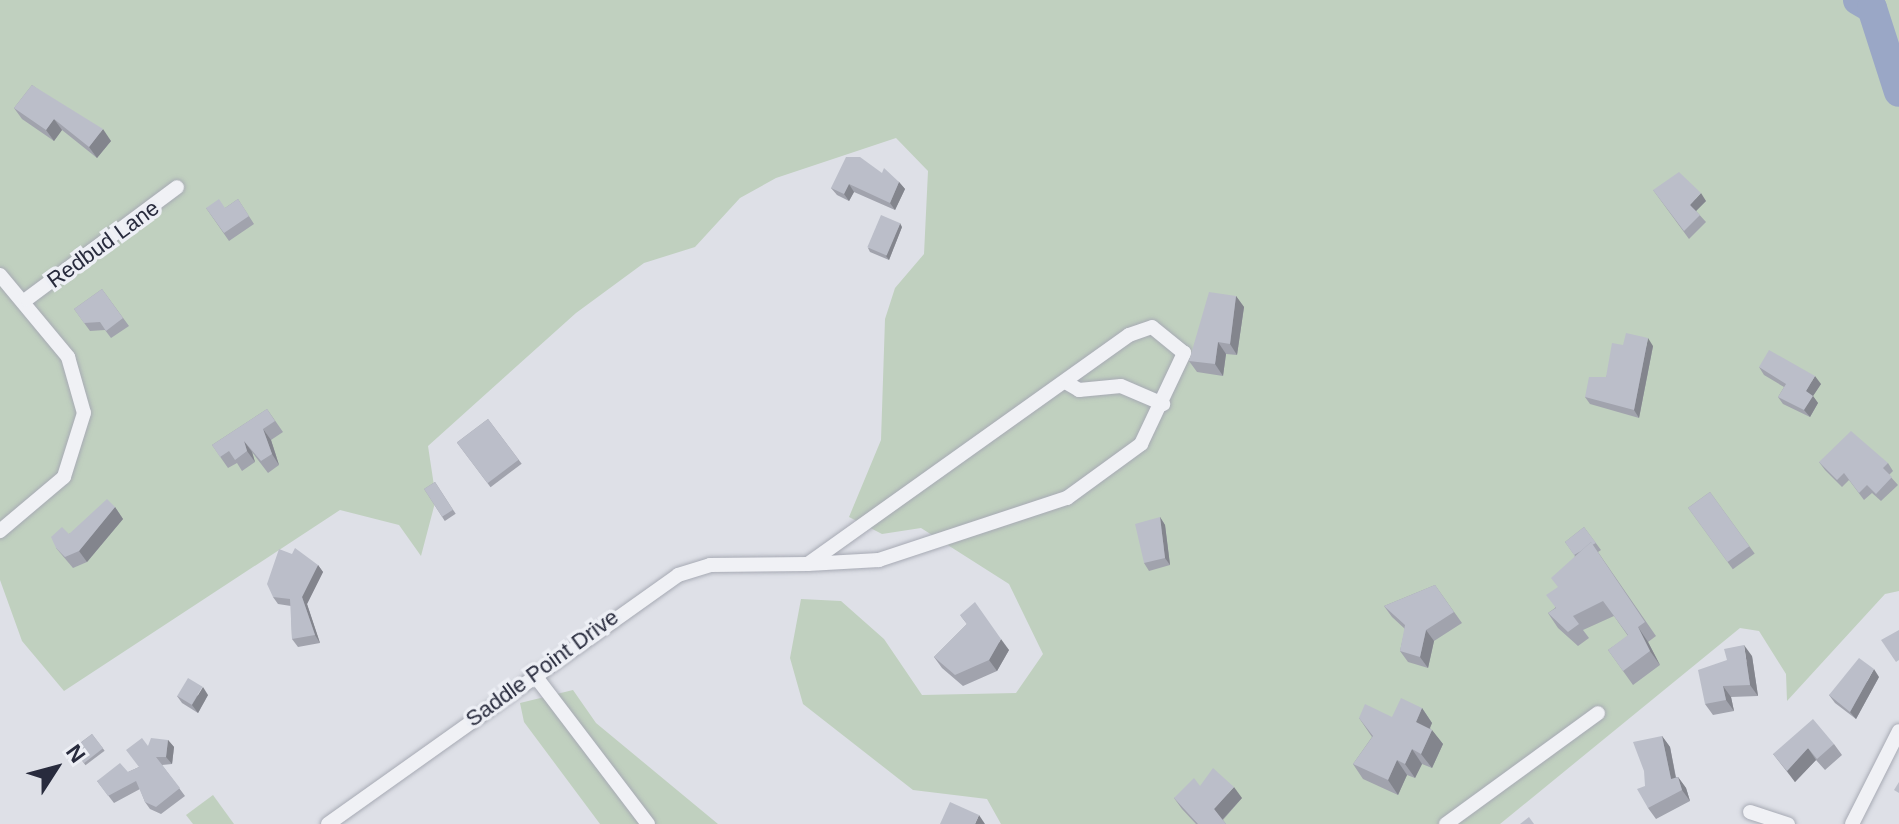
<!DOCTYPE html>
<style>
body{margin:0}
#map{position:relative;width:1899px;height:824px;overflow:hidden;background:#dee0e7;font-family:Arial,sans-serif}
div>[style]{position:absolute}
.green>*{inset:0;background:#c0d0bf}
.river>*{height:30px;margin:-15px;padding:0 15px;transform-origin:15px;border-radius:15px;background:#9aa7c6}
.roads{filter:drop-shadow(0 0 2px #a7aab4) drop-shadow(0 0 2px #a7aab4)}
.street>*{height:14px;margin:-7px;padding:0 7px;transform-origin:7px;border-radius:7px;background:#f0f1f5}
.wall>*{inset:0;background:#a1a3ad;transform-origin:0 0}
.shaded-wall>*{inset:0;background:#83858d}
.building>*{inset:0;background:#bbbec9;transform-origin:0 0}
span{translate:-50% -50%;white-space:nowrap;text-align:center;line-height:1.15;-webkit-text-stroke:7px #edeff5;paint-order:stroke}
.street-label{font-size:22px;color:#282b3d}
.north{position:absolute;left:16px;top:728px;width:80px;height:80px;-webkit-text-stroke:6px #edeff5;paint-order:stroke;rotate:54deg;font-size:22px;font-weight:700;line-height:32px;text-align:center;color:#282b3d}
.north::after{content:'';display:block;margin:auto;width:28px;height:36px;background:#282b3d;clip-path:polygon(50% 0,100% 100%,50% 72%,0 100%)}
</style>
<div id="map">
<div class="green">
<i style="clip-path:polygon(0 0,1899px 0,1899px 591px,1885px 594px,1787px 701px,1786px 674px,1759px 631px,1740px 628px,1500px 824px,1001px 824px,987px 799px,913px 790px,803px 704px,790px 658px,801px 599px,841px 601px,884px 639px,922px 695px,1016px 693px,1043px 654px,1009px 584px,921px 528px,882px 534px,849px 517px,881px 440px,885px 319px,895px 288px,924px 254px,928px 171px,896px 138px,776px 178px,740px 198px,695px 247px,644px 263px,576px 313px,428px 446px,436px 499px,421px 556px,399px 525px,340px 510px,64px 691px,22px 641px,0 580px)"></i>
<i style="clip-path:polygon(573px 690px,596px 723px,718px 824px,600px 824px,524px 722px,520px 703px)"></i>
<i style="clip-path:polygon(213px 795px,234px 824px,193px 824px,186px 815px)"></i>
</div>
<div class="river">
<i style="left:1858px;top:0;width:16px;rotate:30deg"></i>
<i style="left:1872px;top:8px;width:88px;rotate:72.2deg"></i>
</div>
<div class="roads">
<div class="street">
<i style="left:0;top:275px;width:107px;rotate:50.3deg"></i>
<i style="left:68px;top:357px;width:58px;rotate:74.1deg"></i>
<i style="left:84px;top:413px;width:67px;rotate:107.4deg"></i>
<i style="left:64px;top:477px;width:84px;rotate:139.8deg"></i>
<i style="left:27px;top:299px;width:187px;rotate:-36.7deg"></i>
<i style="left:1067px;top:383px;width:14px;rotate:30deg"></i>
<i style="left:1079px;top:390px;width:42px;rotate:-5.4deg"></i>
<i style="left:1121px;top:386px;width:46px;rotate:23.2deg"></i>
<i style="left:533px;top:673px;width:190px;rotate:52.7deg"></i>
<i style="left:1750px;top:812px;width:40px;rotate:18deg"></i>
<i style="left:328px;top:824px;width:430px;rotate:-35.4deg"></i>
<i style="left:678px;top:575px;width:34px;rotate:-17deg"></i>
<i style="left:710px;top:565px;width:98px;rotate:-0.6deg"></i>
<i style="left:808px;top:564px;width:71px;rotate:-3.2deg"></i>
<i style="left:879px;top:560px;width:198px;rotate:-18.3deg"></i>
<i style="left:1067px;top:498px;width:92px;rotate:-36.1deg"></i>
<i style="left:1141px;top:444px;width:101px;rotate:-64.7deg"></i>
<i style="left:1184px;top:353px;width:41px;rotate:-140.9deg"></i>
<i style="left:1152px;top:327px;width:24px;rotate:161deg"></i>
<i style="left:1129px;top:335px;width:394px;rotate:144.5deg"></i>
<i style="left:1446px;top:824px;width:188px;rotate:-36.1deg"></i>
<i style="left:1852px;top:824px;width:104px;rotate:-63.2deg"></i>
</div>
</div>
<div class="wall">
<i style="clip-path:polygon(32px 85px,111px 141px,97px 158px,62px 130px,54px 141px,22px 119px,14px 108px)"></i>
<i style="clip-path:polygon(882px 173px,899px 182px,905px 189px,895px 210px,854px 192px,849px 201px,837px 195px,831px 188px)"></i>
<i style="clip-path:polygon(1653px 190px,1706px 201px,1696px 211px,1706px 222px,1689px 239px)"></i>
<i style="clip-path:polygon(238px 199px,254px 224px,229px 241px,206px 208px,225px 208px)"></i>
<i style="clip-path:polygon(902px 227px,889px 260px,870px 252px,868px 248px)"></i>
<i style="clip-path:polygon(102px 289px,129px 326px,111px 338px,105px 330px,90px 331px,74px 309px)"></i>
<i style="clip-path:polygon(1236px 296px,1244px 307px,1237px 355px,1226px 354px,1223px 376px,1197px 372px,1189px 361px)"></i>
<i style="clip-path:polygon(1623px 345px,1653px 346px,1639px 418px,1590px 404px,1585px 397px,1606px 377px)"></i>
<i style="clip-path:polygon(1759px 367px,1821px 384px,1813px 396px,1818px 403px,1810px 417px,1783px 404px,1778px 397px,1784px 387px,1764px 375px)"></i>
<i style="clip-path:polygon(267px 409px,283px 432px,271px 440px,279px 465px,268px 473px,252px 452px,255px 462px,242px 471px,237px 463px,228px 468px,212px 445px)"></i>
<i style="left:488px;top:419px;width:56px;height:39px;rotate:53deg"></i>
<i style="clip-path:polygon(1819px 462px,1888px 463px,1893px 471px,1889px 475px,1898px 485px,1881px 501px,1872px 493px,1864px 500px,1849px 480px,1842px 487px,1825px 470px)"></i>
<i style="left:435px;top:482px;width:38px;height:13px;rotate:57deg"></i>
<i style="left:1710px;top:492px;width:76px;height:27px;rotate:54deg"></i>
<i style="clip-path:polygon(115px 507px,123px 519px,87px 562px,73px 568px,56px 548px,69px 534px)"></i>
<i style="clip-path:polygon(1160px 517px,1165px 525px,1170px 565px,1149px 571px,1144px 563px)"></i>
<i style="clip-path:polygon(1584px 527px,1601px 550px,1598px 552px,1656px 636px,1648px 642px,1660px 665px,1633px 685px,1608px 650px,1628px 636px,1614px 616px,1583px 630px,1589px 638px,1578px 646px,1558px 628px,1548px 613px,1555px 608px,1558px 587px,1575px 556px,1565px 542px)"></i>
<i style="clip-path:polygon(318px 565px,323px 572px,307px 604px,320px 643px,298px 647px,292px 639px,291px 606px,278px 604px,273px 597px)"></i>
<i style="clip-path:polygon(1435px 585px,1462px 623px,1434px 641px,1428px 668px,1408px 662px,1400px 651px,1405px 629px,1392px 617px,1384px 606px)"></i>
<i style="clip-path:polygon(960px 615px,1009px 650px,997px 671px,963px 686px,942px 668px,934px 657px,967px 624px)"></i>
<i style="clip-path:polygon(1752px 656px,1758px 696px,1731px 697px,1734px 711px,1713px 715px,1705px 704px)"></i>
<i style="clip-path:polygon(1879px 677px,1856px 719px,1835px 703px,1829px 695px)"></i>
<i style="clip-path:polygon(208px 695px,198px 713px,182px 703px,177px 696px)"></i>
<i style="clip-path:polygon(1422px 708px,1432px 723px,1430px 728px,1443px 744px,1432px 768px,1422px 764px,1415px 778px,1407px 775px,1398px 795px,1363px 779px,1353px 764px,1372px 737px,1359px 718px,1392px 717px)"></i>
<i style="left:92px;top:734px;width:21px;height:24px;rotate:53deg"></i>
<i style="clip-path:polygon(1662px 736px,1670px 747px,1676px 777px,1678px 777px,1686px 788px,1690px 801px,1656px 819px,1648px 808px,1645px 786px)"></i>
<i style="clip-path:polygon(168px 740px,174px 747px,172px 764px,162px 765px,185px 796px,161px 814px,150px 809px,145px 802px,140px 789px,114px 803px,97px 781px,128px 772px,139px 767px,148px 746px)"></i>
<i style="clip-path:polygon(1834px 744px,1842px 755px,1825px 770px,1816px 760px,1795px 782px,1773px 754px)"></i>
<i style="clip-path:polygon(1200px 786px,1242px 798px,1223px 820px,1226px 824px,1196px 824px,1182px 809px,1174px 798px)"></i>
</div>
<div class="shaded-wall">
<i style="clip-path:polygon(54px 119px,62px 130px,54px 141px,46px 130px)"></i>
<i style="clip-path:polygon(103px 129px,111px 141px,97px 158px,89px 147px)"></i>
<i style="clip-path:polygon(899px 182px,905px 189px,895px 210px,890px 203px)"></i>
<i style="clip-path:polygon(849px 184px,854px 192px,849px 201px,844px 194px)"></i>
<i style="clip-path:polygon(1701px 193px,1706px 201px,1695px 212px,1690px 205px)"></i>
<i style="clip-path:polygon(900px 223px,902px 227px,889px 260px,886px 256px)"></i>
<i style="clip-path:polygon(1236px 296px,1244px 307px,1237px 355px,1230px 344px)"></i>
<i style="clip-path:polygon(1648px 338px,1653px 346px,1639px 418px,1634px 410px)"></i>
<i style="clip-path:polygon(1218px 342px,1226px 354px,1223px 376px,1215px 364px)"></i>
<i style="clip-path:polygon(1815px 376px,1821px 384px,1813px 396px,1818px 403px,1810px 417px,1804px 410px,1806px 391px)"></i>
<i style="clip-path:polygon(263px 429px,271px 440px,279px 465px,272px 454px)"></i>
<i style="clip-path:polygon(244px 441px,252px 452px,255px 462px,247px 451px)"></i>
<i style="clip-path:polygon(115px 507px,123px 519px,87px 562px,79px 551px)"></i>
<i style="clip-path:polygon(1160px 517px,1165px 525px,1170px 565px,1165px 558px)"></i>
<i style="clip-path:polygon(318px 565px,323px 572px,307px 604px,320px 643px,315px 635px,302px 597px)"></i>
<i style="clip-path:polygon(1638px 627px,1648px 642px,1660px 665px,1650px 651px)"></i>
<i style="clip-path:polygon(1426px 630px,1434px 641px,1428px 668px,1420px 657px)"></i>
<i style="clip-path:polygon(1001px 639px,1009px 650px,997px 671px,989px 660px)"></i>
<i style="clip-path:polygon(1744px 645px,1752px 656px,1758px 696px,1750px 685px)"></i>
<i style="clip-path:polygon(1874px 669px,1879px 677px,1856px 719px,1850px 712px)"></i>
<i style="clip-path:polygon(1723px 686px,1731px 697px,1734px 711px,1726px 700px)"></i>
<i style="clip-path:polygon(203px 687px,208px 695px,198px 713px,192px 705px)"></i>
<i style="clip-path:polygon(1422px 708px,1432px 723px,1426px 737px,1416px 722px)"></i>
<i style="clip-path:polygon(1432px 730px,1443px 744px,1432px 768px,1421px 754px)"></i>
<i style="clip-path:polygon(1662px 736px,1670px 747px,1678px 790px,1671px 779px)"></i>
<i style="clip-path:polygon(168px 740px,174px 747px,172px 764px,166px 757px)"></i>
<i style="clip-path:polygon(1808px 748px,1816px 760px,1795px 782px,1787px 771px)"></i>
<i style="clip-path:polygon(1412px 749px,1422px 764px,1415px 778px,1405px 764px)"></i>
<i style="clip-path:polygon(1397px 760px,1407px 775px,1398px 795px,1388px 780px)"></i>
<i style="clip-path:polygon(1678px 777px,1686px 788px,1690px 801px,1682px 790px)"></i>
<i style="clip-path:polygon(1234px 787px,1242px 798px,1222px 820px,1214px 809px)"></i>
<i style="clip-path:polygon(979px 815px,985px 824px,975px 824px)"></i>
</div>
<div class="building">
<i style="clip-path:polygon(32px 85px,103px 129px,89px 147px,54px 119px,46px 130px,14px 108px)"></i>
<i style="clip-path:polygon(846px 157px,860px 157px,882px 173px,884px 168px,899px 182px,890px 203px,849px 184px,844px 194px,831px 188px)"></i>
<i style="clip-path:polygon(1679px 172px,1701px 193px,1690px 205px,1700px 215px,1684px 231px,1653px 190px)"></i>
<i style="clip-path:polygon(219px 199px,225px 208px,238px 199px,249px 216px,224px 233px,206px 208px)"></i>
<i style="left:881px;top:215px;width:21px;height:35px;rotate:23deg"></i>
<i style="clip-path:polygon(102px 289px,123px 318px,106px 331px,100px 322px,84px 323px,74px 309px)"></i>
<i style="clip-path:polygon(1209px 292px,1236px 296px,1230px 344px,1218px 342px,1215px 364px,1189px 361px)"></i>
<i style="clip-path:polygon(1626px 333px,1648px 338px,1634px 410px,1585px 397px,1589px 377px,1606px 377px,1612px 343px,1623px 345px)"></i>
<i style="clip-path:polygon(1769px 350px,1815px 376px,1806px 391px,1813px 396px,1804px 410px,1778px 397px,1786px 384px,1759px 367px)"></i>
<i style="clip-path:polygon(267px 409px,275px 421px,263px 429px,272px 454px,261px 461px,244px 441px,247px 451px,235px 460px,229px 451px,220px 457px,212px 445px)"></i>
<i style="left:488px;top:419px;width:51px;height:39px;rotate:53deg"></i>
<i style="clip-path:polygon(1851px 431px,1888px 463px,1883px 468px,1892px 477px,1876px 494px,1867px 485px,1859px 493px,1844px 473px,1837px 480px,1819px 462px)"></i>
<i style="left:435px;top:482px;width:33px;height:13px;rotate:57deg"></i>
<i style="left:1710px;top:492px;width:67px;height:27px;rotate:54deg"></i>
<i style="clip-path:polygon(107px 499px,115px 507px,79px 551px,65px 557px,56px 548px,51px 537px,62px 527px,69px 534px)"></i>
<i style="clip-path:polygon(1160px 517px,1165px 558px,1144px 563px,1135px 524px)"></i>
<i style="clip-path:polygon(1584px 527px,1596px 543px,1592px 545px,1591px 542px,1581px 551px,1574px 555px,1565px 542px)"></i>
<i style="clip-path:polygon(1591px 542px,1645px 622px,1638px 627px,1650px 651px,1623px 671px,1608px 650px,1628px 635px,1603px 601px,1573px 616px,1579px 624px,1568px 632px,1548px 613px,1556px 608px,1546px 595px,1558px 587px,1551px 578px)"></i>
<i style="clip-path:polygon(295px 548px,318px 565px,302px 597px,315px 635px,292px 639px,290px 599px,273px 597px,267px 584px,279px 549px,292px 554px)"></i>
<i style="clip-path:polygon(1435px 585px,1454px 612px,1426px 630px,1420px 657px,1400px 651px,1405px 625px,1384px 606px)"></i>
<i style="clip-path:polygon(975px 602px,1001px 639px,989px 660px,955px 675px,934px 657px,967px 624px,960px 615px)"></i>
<i style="clip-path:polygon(1899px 630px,1899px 660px,1896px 662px,1881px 640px)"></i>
<i style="clip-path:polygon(1744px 645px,1750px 685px,1723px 686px,1726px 700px,1705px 704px,1698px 670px,1727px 660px,1724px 649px)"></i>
<i style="clip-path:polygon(1859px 658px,1874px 669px,1850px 712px,1829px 695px)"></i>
<i style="left:188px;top:678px;width:17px;height:21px;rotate:31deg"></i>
<i style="clip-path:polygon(1401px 698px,1422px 708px,1416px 722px,1432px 730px,1421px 754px,1412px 749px,1405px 764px,1397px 760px,1388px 780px,1353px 764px,1373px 736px,1359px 718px,1365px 704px,1392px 717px)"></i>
<i style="clip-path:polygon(1813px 719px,1834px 744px,1817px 759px,1808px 748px,1787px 771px,1773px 754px)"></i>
<i style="left:92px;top:734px;width:18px;height:24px;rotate:52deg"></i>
<i style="clip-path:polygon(1662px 736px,1671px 779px,1678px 777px,1682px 790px,1648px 808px,1637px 789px,1645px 786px,1644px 771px,1633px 742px)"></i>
<i style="clip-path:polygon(142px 738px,148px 746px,151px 738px,168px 740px,166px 757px,156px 757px,180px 788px,156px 807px,145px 802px,136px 781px,108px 796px,97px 781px,120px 763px,128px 772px,139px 767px,126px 750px)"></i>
<i style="clip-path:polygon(1213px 768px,1234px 787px,1214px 809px,1226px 824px,1198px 824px,1174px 798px,1194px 778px,1200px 786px)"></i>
<i style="clip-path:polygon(1899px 782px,1899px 793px,1894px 790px)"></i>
<i style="clip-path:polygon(950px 802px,979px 815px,975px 824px,940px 824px)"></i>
<i style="clip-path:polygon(1529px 817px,1534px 824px,1520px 824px)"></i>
</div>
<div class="street-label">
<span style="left:103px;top:244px;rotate:-36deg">Redbud Lane</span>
<span style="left:542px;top:668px;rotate:-36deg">Saddle Point Drive</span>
</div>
<div class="north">N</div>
</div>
